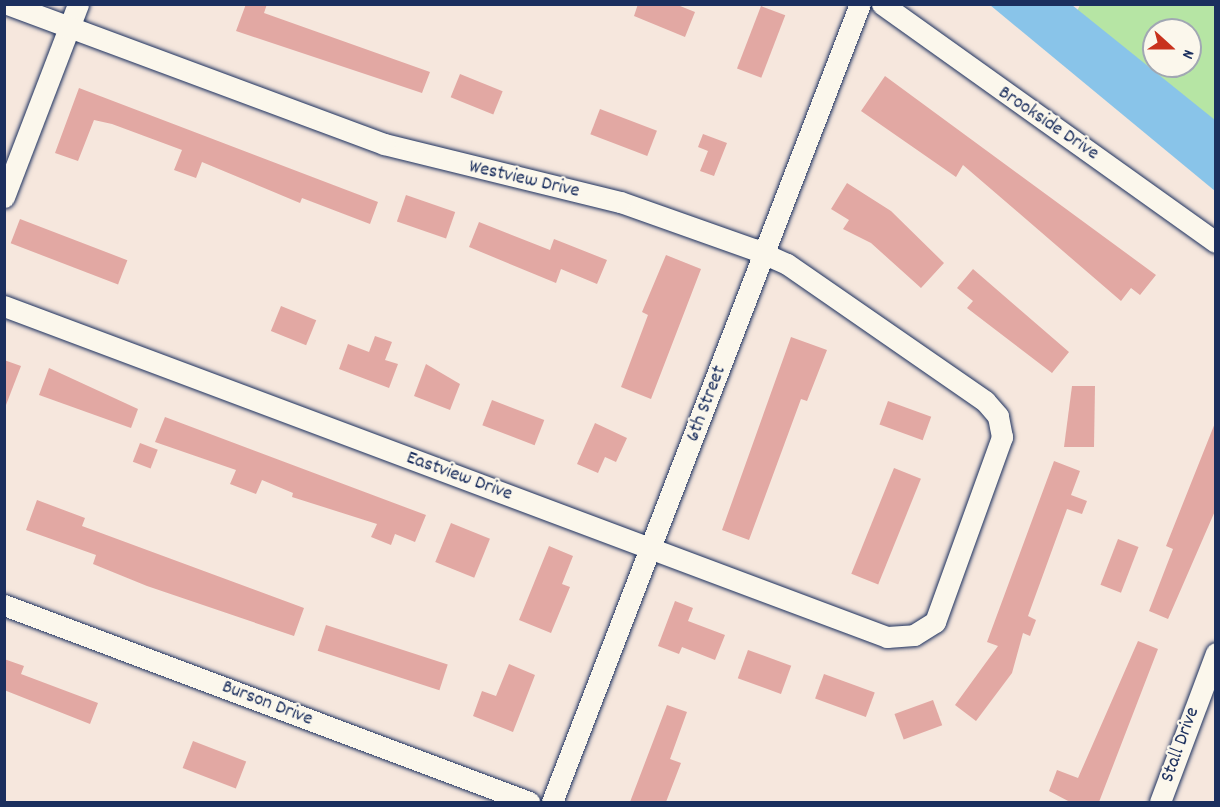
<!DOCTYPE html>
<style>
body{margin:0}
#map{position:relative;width:1220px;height:807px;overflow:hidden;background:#f6e7dd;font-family:Dekko,sans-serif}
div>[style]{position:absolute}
.green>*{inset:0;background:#b6e5a4}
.water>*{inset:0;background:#89c4e9}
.building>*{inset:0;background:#e2a8a3;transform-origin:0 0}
.roads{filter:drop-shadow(0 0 2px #1b2f5e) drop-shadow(0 0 2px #1b2f5e)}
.minor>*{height:21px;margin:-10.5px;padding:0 10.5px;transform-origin:10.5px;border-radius:10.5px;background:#fbf7ec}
span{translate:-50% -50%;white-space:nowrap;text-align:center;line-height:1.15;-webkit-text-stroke:4.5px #fbf7ec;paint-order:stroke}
.street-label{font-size:20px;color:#1b2f5e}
.frame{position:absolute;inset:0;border:6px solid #1b2f5e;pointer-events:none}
.north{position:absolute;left:1142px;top:18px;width:60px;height:60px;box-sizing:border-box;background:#fbf7ec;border:2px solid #a1a7b3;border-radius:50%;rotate:111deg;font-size:16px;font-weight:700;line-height:24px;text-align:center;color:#1b2f5e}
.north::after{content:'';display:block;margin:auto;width:21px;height:27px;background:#c8321e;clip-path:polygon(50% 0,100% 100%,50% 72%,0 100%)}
</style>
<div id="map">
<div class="green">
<i style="clip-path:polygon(evenodd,1080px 5px,1215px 5px,1215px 155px,1065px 36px,1080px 5px,1154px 30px,1190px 30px,1190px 66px,1154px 66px,1154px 30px)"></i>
</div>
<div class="water">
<i style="clip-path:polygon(990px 5px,1072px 5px,1215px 120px,1215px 191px)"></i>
</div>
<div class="building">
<i style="clip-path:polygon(246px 4px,267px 4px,264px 13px,430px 72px,422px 93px,236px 31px)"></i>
<i style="clip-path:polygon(638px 4px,675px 4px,695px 12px,685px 37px,634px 16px)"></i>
<i style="left:761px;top:6px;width:26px;height:67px;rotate:21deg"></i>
<i style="left:460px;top:74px;width:46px;height:25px;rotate:22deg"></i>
<i style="clip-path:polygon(885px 76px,1156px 275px,1140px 295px,1131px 288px,1121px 301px,963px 165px,956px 177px,861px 111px)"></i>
<i style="clip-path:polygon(79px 88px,378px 202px,370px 224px,302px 198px,300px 203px,202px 162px,196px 178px,174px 170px,182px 150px,112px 124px,94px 120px,78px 161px,55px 153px)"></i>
<i style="left:600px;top:109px;width:61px;height:27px;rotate:21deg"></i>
<i style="clip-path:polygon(703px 134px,727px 143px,714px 176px,700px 171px,708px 151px,698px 147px)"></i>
<i style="clip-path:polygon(847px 183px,891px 211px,944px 263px,921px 288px,871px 243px,843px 229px,849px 220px,831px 209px)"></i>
<i style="left:406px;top:195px;width:52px;height:28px;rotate:19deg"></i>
<i style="left:20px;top:219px;width:115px;height:26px;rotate:21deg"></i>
<i style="clip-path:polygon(479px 222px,550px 250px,554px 239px,607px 260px,597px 284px,561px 269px,556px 283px,469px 247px)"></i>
<i style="clip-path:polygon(666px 255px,701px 269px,651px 399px,621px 387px,648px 315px,642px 312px)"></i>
<i style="clip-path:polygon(973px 269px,1069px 352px,1052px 373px,967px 308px,973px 301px,957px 288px)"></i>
<i style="left:281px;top:306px;width:38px;height:27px;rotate:22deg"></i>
<i style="clip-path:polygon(375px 336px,392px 342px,385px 360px,398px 364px,389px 388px,339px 369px,348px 344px,369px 352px)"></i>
<i style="clip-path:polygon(791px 337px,827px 350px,807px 401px,801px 399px,749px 540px,722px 530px)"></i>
<i style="clip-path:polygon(4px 360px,21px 366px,6px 405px,4px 405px)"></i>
<i style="clip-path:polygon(426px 364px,460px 384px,450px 410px,414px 396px)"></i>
<i style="clip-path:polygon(49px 368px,138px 409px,131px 428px,39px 395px)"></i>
<i style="clip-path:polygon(1072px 386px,1095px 386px,1094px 447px,1064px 447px)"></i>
<i style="left:492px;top:400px;width:56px;height:27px;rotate:21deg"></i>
<i style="left:888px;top:401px;width:46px;height:25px;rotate:20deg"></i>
<i style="clip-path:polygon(165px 417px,426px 515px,415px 542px,395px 534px,391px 545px,371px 537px,377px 524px,292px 497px,293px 493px,262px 480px,256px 494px,230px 484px,236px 470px,155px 442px)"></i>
<i style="clip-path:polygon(595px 423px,627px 438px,616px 462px,605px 457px,598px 473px,577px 464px)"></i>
<i style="clip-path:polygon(1215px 423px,1215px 511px,1168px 619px,1149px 611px,1173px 549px,1166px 546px)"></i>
<i style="left:140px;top:443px;width:19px;height:20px;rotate:21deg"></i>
<i style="clip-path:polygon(1054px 461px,1080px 471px,1071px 495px,1087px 501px,1082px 514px,1067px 509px,1028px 616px,1036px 620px,1030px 636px,1023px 633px,1012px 673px,976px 721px,955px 705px,998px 646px,987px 642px)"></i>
<i style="left:894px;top:468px;width:29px;height:114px;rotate:22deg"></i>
<i style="clip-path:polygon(37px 500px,85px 518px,82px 526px,304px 608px,294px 636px,147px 586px,93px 564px,96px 555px,26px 530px)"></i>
<i style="left:451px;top:523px;width:42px;height:42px;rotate:22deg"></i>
<i style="left:1118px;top:539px;width:22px;height:49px;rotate:21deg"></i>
<i style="clip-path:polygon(549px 546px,573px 556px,562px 584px,570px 587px,551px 633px,519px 620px)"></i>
<i style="clip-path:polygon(675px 601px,693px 608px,688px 621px,725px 635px,715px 660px,682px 647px,679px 654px,658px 646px)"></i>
<i style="left:326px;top:625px;width:128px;height:27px;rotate:18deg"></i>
<i style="clip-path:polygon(1138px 641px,1158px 649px,1099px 802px,1070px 802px,1049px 791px,1057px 770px,1078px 778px)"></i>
<i style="left:748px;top:650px;width:46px;height:30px;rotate:20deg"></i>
<i style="clip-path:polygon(4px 659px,24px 666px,21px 674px,98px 703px,90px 724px,4px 690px)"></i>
<i style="clip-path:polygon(509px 664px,535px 675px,513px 732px,473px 716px,482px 691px,496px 696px)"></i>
<i style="left:824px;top:674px;width:54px;height:26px;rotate:20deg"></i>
<i style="left:933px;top:700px;width:27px;height:41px;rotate:70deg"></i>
<i style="clip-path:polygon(667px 705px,687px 712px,670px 759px,681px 763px,666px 802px,630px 802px)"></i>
<i style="left:193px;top:741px;width:57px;height:29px;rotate:21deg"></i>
</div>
<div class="roads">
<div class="minor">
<i style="left:882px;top:4px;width:410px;rotate:35.5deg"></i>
<i style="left:4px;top:197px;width:207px;rotate:-69deg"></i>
<i style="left:4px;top:306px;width:943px;rotate:20.55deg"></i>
<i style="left:887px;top:637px;width:27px;rotate:-4deg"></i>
<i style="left:914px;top:635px;width:25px;rotate:-32deg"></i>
<i style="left:935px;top:622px;width:197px;rotate:-70.1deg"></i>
<i style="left:1002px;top:437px;width:21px;rotate:-101deg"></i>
<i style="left:998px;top:416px;width:20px;rotate:-131deg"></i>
<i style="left:985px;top:401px;width:241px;rotate:-145.3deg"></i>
<i style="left:787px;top:264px;width:37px;rotate:-156deg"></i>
<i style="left:753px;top:249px;width:141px;rotate:-160.5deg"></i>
<i style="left:620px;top:202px;width:243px;rotate:-166.2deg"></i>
<i style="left:384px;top:144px;width:401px;rotate:-159.6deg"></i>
<i style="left:4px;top:605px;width:561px;rotate:20.57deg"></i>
<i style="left:552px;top:802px;width:855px;rotate:-68.9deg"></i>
<i style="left:1160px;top:802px;width:159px;rotate:-69.4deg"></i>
</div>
</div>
<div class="street-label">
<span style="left:1048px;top:124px;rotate:34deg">Brookside Drive</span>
<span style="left:524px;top:180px;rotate:13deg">Westview Drive</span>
<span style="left:707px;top:404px;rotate:-69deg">6th Street</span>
<span style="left:459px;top:477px;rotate:20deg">Eastview Drive</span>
<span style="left:267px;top:704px;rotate:21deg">Burson Drive</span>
<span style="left:1181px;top:745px;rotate:-70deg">Stall Drive</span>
</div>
<div class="frame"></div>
<div class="north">N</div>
</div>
